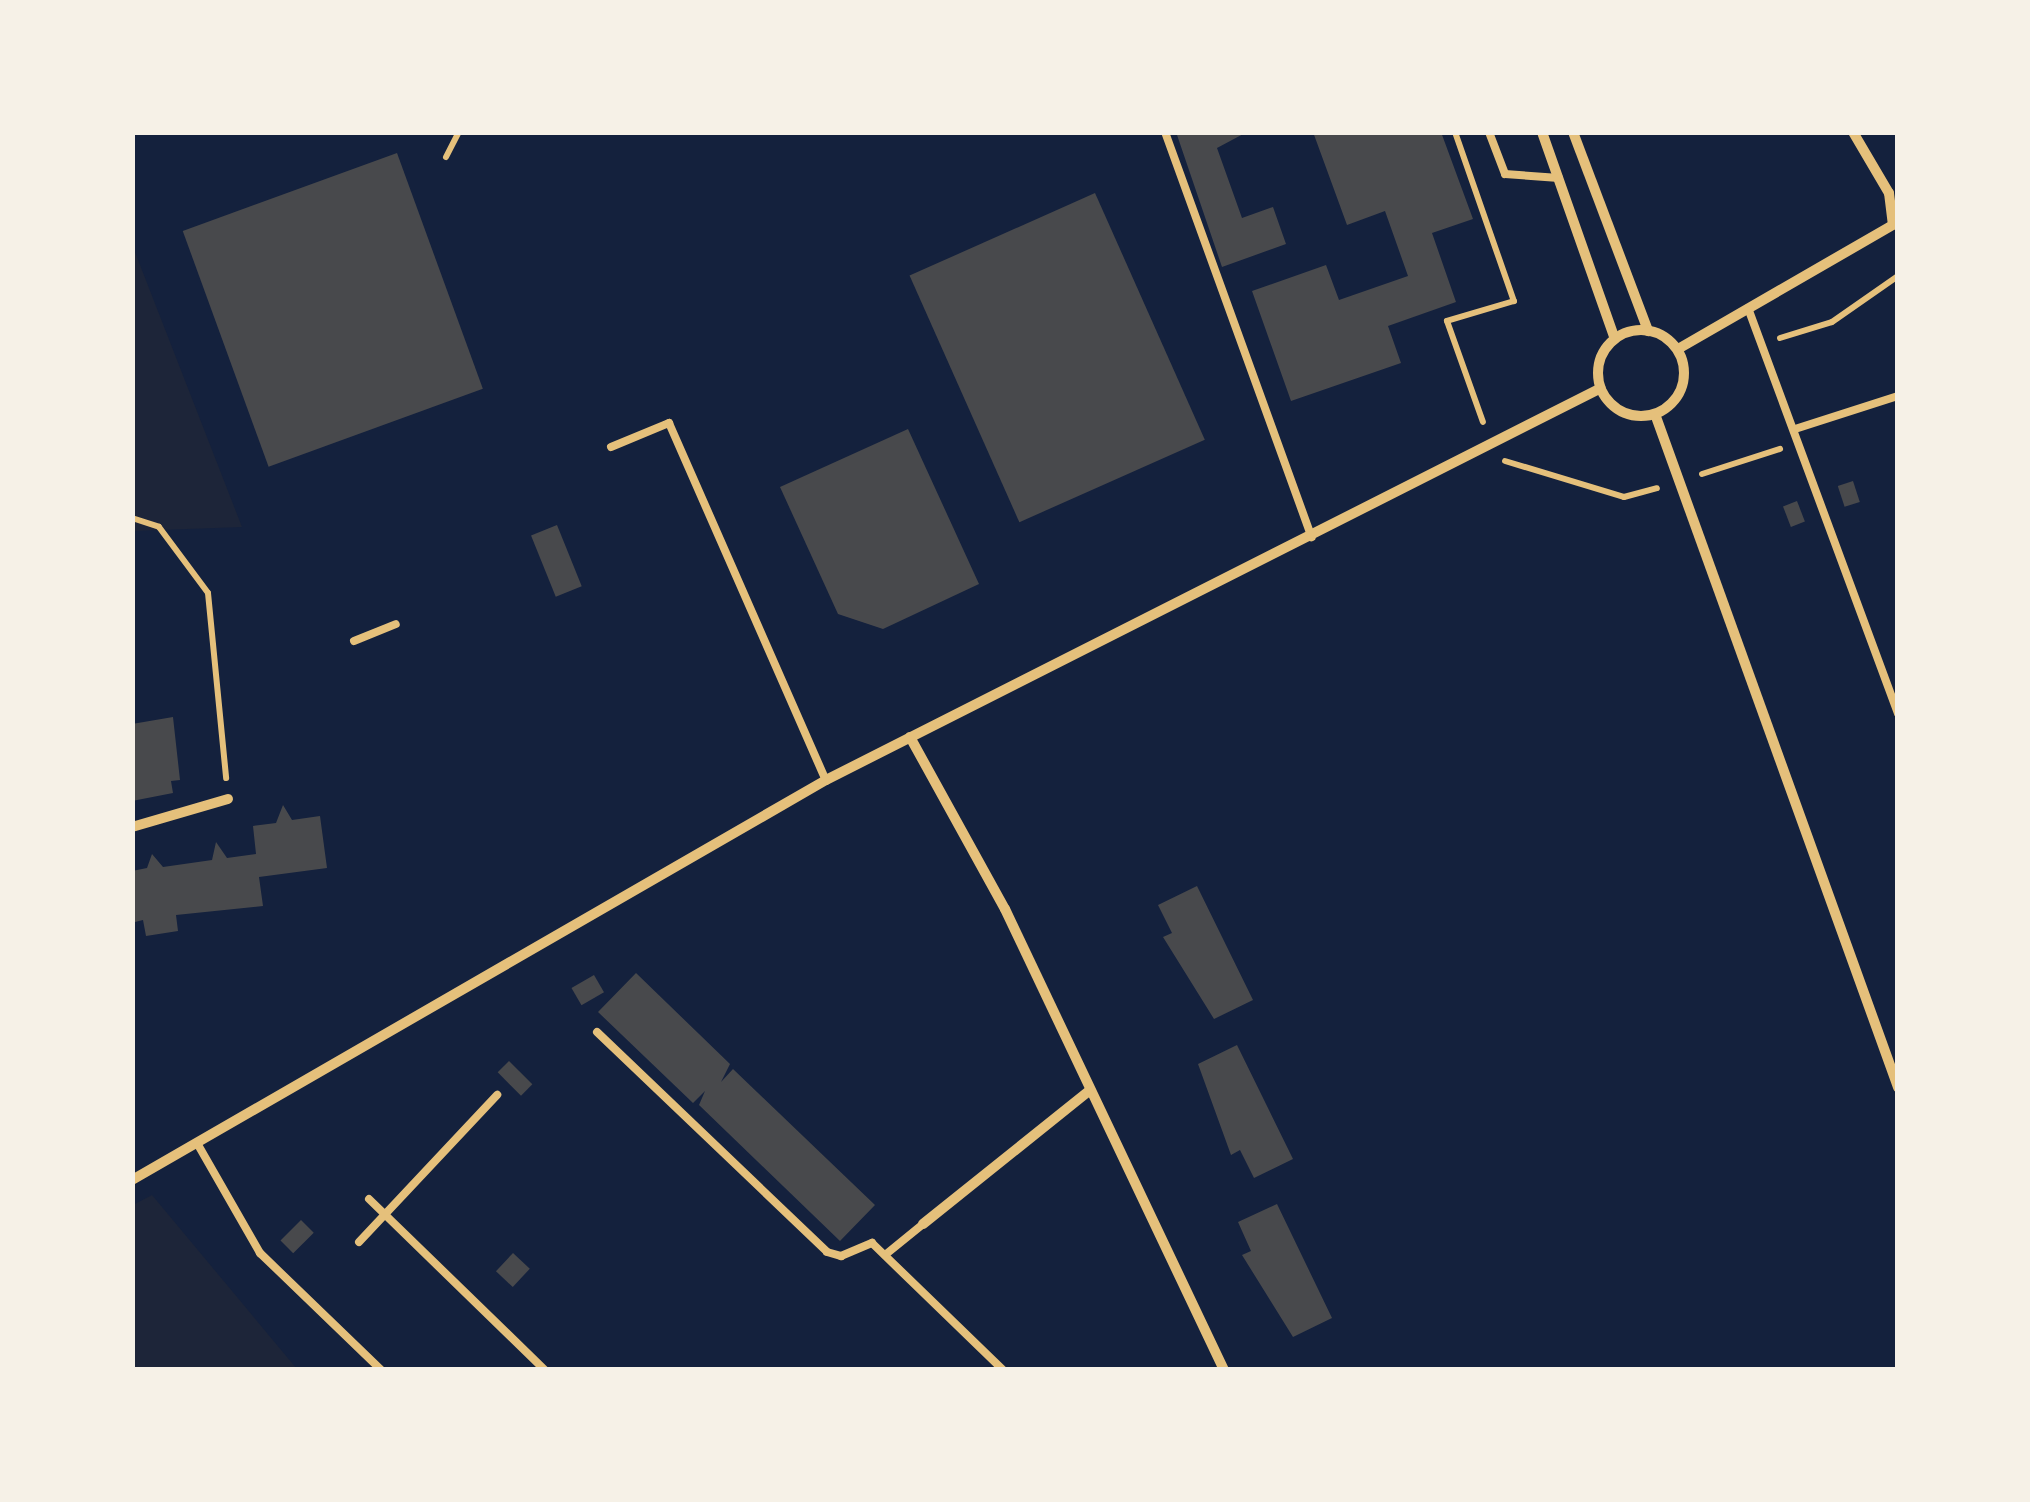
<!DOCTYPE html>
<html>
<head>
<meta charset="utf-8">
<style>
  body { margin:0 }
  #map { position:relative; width:2030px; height:1502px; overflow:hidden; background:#14213d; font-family:"Exo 2",sans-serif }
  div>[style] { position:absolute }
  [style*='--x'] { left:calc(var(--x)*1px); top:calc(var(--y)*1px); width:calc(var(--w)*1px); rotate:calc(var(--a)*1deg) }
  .green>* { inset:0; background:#1d2539 }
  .building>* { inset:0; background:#48494c; transform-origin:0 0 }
  .path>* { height:6px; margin:-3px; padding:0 3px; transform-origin:3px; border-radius:3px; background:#e5c07b }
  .service>* { height:8px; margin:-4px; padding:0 4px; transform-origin:4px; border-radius:4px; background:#e5c07b }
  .minor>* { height:10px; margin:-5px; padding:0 5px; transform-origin:5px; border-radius:5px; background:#e5c07b }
  .minor>.ring { margin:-5px; padding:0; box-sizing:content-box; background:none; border:10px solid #e5c07b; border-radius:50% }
  span { translate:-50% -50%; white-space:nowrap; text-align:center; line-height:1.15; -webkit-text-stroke:8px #f6f1e7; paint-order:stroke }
  .frame { position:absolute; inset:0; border:135px solid #f6f1e7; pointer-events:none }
</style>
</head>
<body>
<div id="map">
  <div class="green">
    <i style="clip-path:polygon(133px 247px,242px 527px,133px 531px)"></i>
    <i style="clip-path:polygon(152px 1195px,297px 1369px,133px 1369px,133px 1205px)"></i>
  </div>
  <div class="building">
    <i style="clip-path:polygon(1176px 132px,1247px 132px,1217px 148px,1242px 218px,1273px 207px,1286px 244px,1222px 267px)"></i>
    <i style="clip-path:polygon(1313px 132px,1441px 132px,1473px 219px,1432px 233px,1456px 302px,1388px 326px,1401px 363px,1291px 401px,1252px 291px,1326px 265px,1339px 300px,1408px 276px,1385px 211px,1347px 225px)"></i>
    <i style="left:397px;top:153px;width:251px;height:228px;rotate:70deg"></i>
    <i style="left:1095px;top:193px;width:270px;height:203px;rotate:66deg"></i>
    <i style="clip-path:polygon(908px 429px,979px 584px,883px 629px,838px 614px,780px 487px)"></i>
    <i style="left:1853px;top:481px;width:22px;height:16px;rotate:72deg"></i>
    <i style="left:1797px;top:501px;width:22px;height:15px;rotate:69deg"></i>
    <i style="left:557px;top:525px;width:66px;height:28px;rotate:68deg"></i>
    <i style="clip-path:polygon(173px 717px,180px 780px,171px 781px,173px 793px,132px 801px,132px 724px)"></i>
    <i style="clip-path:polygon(283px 805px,292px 820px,320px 816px,327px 868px,259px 877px,263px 906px,176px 915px,178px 931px,146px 936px,143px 920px,135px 922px,132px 871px,147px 868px,152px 854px,163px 867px,212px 860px,216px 842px,227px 858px,256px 854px,253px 826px,276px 823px)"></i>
    <i style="clip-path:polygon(1197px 886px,1253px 1000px,1214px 1019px,1163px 937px,1172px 933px,1158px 905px)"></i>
    <i style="clip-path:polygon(636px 973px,730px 1064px,721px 1082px,733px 1069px,875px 1205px,840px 1241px,699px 1105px,705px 1091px,693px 1103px,598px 1012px)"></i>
    <i style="left:594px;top:975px;width:20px;height:26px;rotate:60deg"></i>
    <i style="clip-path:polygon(1237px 1045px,1293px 1159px,1254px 1178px,1240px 1150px,1231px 1155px,1198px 1064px)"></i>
    <i style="left:509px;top:1061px;width:33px;height:16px;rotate:45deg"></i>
    <i style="clip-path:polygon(1277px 1204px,1332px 1318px,1293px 1337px,1242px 1255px,1251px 1251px,1238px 1222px)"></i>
    <i style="left:301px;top:1220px;width:18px;height:29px;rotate:45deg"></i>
    <i style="left:513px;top:1253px;width:23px;height:25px;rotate:43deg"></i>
  </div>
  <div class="path">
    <i style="--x:1455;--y:132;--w:179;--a:70.8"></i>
    <i style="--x:1514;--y:301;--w:70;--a:163.4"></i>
    <i style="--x:1447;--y:321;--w:107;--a:70.4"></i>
    <i style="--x:446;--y:157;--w:28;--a:-63"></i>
    <i style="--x:1780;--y:338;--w:54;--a:-17.1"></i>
    <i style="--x:1832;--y:322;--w:80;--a:-34.9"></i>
    <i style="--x:1505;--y:461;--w:124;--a:16.8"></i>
    <i style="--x:1624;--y:497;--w:34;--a:-15"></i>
    <i style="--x:1702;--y:474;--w:82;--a:-17.8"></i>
    <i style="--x:132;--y:518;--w:28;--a:18"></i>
    <i style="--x:159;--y:527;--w:82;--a:53.4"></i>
    <i style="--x:208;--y:593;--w:186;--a:84.4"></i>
  </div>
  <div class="service">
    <i style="--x:1165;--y:132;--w:431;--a:70.1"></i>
    <i style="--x:1489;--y:132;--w:45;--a:69.1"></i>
    <i style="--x:1505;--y:174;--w:54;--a:4.2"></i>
    <i style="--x:1748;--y:308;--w:433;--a:69.7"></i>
    <i style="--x:1795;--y:429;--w:108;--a:-17.8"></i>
    <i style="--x:611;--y:447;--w:63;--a:-22.5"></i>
    <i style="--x:669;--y:423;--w:390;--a:66.3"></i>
    <i style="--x:354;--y:641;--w:45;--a:-22"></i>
    <i style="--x:597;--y:1032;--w:318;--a:43.7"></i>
    <i style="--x:827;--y:1252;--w:15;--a:16"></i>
    <i style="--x:841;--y:1256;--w:34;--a:-23"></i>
    <i style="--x:872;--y:1243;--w:182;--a:44.1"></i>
    <i style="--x:197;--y:1143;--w:127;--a:60.2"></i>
    <i style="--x:260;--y:1253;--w:168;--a:44"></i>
    <i style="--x:369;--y:1199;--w:245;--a:44.2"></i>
    <i style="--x:359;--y:1242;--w:202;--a:-46.8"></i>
    <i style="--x:885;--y:1255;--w:49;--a:-39.2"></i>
  </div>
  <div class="minor">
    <i style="--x:1542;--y:132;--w:219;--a:70.6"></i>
    <i style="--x:1573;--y:132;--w:213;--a:69.3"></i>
    <i style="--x:1853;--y:132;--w:71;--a:59.5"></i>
    <i style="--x:1889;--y:193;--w:32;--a:83"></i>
    <i class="ring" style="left:1598px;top:330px;width:76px;height:76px"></i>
    <i style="--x:1678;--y:349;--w:254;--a:-30"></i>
    <i style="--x:1655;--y:414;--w:716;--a:70.15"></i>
    <i style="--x:910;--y:737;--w:196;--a:61.1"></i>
    <i style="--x:1005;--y:909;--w:510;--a:64.59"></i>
    <i style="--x:132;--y:827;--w:100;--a:-16.3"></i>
    <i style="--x:132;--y:1180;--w:801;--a:-29.96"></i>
    <i style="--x:826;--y:780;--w:868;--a:-26.83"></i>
    <i style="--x:923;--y:1224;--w:214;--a:-38.7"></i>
  </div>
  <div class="frame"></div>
</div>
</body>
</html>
